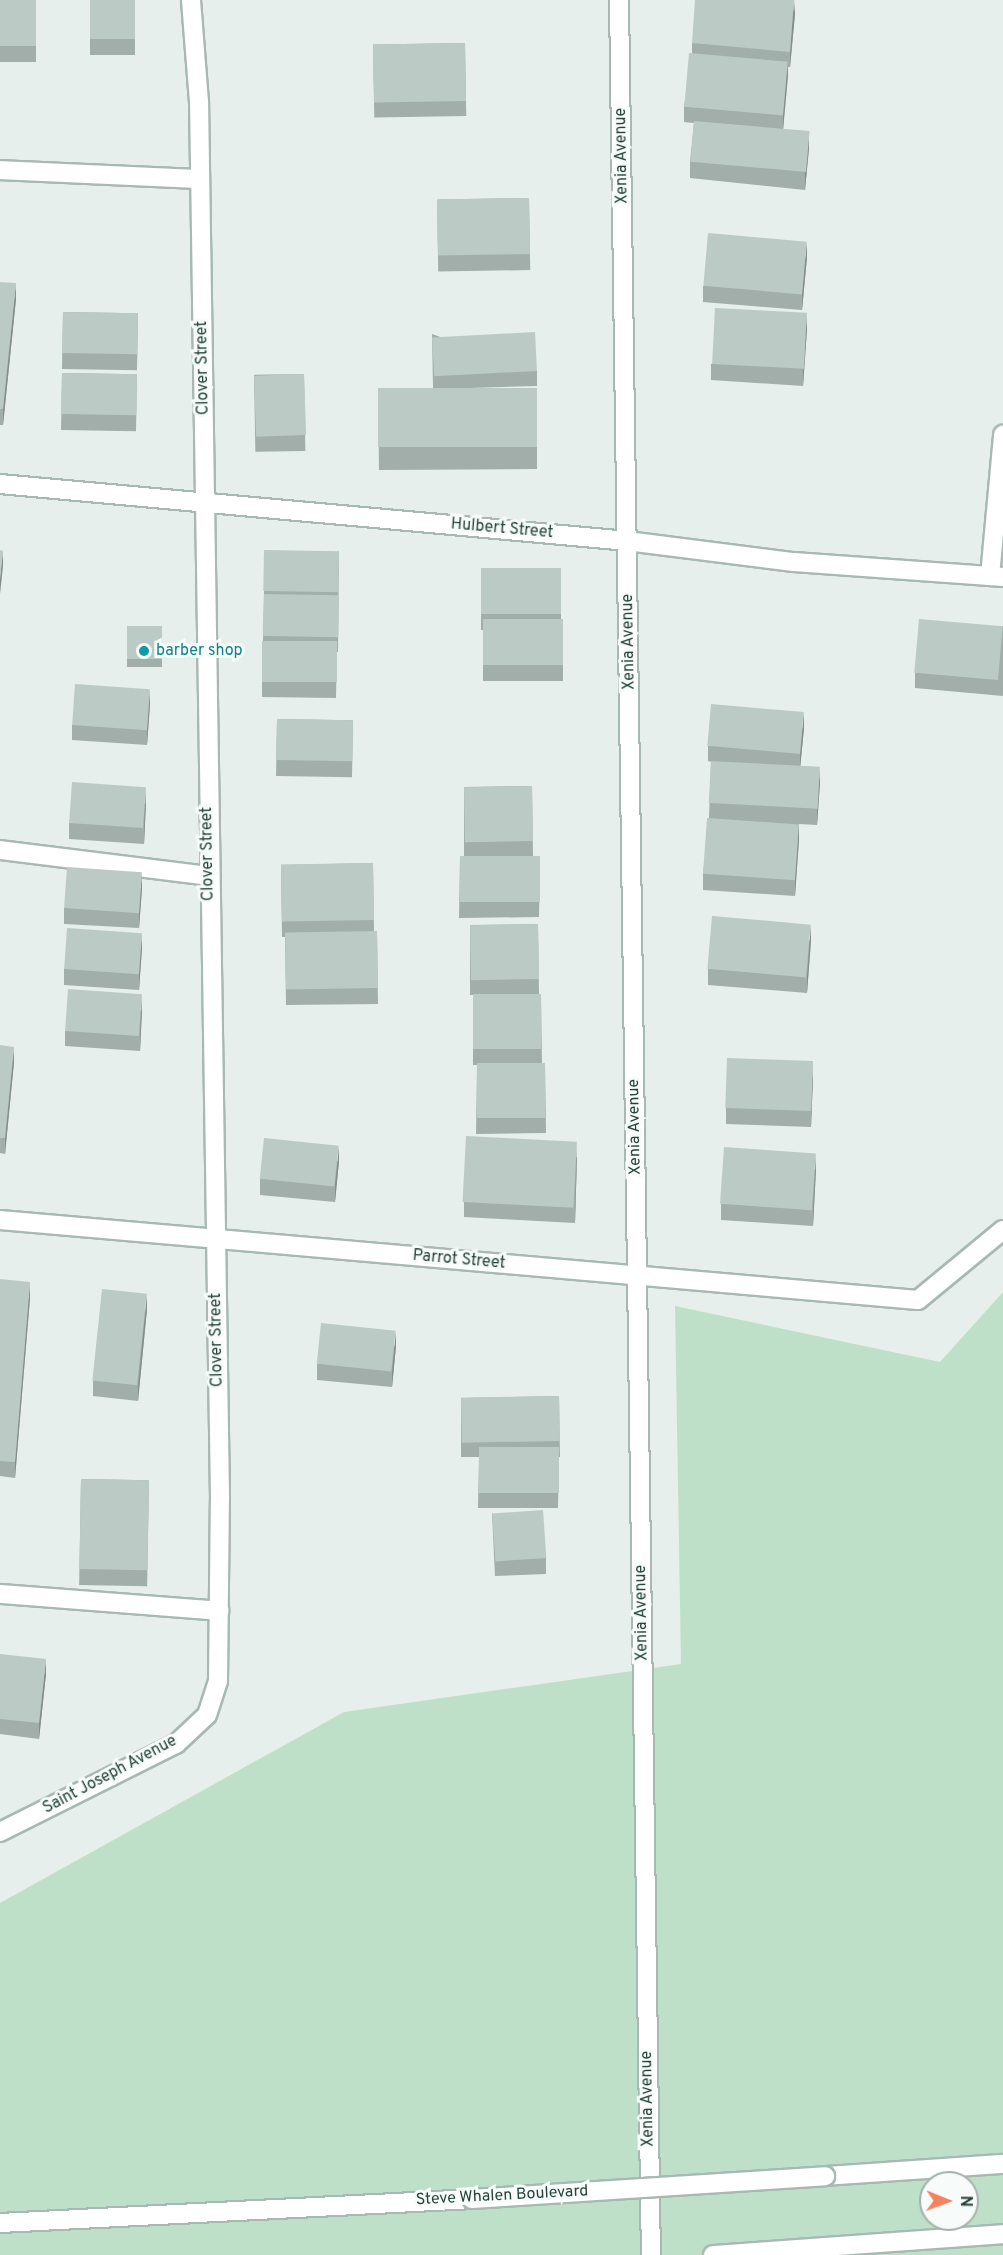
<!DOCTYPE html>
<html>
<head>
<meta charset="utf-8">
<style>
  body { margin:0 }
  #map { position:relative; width:1003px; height:2255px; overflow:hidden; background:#e6efeb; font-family:Overpass,sans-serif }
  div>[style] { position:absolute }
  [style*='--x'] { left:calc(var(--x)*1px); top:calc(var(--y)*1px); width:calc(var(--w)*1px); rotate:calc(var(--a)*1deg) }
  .green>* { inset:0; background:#bfe0c8 }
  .roads { filter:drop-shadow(2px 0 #a8b8b2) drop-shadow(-2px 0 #a8b8b2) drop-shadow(0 2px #a8b8b2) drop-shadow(0 -2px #a8b8b2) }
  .service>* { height:18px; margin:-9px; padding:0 9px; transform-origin:9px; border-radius:9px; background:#fff }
  .minor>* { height:18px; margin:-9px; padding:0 9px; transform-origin:9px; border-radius:9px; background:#fff }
  .tertiary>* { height:18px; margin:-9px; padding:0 9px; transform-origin:9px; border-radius:9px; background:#fff }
  .bridges { filter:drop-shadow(2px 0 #a8b8b2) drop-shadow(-2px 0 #a8b8b2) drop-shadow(0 2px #a8b8b2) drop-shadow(0 -2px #a8b8b2) }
  .tertiary-bridge>* { height:18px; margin:-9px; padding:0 9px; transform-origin:9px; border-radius:9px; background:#fff }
  .wall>* { inset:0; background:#a1aea9; transform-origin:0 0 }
  .shaded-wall>* { inset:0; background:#838d89 }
  .building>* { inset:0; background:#bbcac4; transform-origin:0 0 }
  .dots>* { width:16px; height:16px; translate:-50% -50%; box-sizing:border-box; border:3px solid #f7fbf9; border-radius:50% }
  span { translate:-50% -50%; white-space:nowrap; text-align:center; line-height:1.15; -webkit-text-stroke:6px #f7fbf9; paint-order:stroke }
  .street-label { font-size:16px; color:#24423a }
  .culture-label { font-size:16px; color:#0d838f }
  .left { translate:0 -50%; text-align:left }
  .north { position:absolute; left:919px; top:2171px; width:60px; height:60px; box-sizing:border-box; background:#f7fbf9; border:2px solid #a3b1ad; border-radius:50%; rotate:91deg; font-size:16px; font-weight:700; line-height:24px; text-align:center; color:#24423a }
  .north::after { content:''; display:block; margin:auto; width:21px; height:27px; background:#f4845f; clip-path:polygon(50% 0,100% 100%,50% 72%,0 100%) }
</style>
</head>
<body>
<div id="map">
  <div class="green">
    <i style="clip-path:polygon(evenodd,1003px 1292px,1003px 2255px,0 2255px,0 1903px,344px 1712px,681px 1664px,675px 1306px,940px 1362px,1003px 1292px,931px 2183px,967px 2183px,967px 2219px,931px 2219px,931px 2183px)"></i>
  </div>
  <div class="roads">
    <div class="service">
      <i style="--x:0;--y:170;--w:200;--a:2.6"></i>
      <i style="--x:990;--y:576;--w:142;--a:-84.7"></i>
      <i style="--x:0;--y:850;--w:211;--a:7.1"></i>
      <i style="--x:918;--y:1300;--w:110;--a:-39.5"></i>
      <i style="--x:0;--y:1594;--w:220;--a:4.4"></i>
    </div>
    <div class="minor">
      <i style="--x:0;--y:484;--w:630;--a:5.19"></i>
      <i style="--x:627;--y:541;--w:168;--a:7.2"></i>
      <i style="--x:794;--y:562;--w:210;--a:4.1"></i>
      <i style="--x:0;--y:1220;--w:921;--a:4.98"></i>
      <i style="--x:0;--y:1832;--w:197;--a:-26.6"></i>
      <i style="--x:176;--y:1744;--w:42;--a:-43.1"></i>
      <i style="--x:207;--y:1715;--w:36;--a:-72"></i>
      <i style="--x:218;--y:1681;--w:183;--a:-89.4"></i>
      <i style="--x:220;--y:1498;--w:1396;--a:-90.86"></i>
      <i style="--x:199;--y:102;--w:102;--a:-94.5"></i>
    </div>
    <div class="tertiary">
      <i style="--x:619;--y:0;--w:2255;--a:89.19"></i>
      <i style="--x:825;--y:2176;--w:178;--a:-3.9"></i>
      <i style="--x:0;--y:2223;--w:473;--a:-2.9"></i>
      <i style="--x:713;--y:2255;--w:291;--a:-4.1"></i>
    </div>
  </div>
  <div class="bridges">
    <div class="tertiary-bridge">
      <i style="--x:472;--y:2199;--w:354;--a:-3.7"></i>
    </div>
  </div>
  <div class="wall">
    <i style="left:0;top:0;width:36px;height:62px"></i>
    <i style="left:90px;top:0;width:45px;height:55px"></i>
    <i style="clip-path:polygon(795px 14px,790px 67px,788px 67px,783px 130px,809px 148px,805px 190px,690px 178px,690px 162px,694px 123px,684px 122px,684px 107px,692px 53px,692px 43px)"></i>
    <i style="left:465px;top:43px;width:73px;height:92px;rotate:89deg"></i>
    <i style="left:529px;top:198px;width:72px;height:92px;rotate:89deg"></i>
    <i style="clip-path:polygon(807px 257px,802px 310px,703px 302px,703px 286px)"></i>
    <i style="clip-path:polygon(0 282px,16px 299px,3px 425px,0 425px)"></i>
    <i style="left:63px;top:312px;width:75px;height:57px;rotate:1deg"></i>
    <i style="clip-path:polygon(807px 329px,803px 386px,711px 380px,711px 364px)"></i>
    <i style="clip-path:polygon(432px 334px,537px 371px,537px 386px,470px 388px,537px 388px,537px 469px,379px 470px,378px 389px,433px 388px)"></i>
    <i style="left:62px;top:373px;width:75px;height:57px;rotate:1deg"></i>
    <i style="left:304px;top:374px;width:77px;height:50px;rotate:89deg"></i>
    <i style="clip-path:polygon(339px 551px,338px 652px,337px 652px,336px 698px,262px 697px,262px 641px,263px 641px,264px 591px)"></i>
    <i style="clip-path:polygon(481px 568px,561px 568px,561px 619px,563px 619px,563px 681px,483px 681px,483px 630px,481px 630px)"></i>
    <i style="left:127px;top:626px;width:35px;height:41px"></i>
    <i style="clip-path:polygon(1003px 626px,1003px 696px,915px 688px,915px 673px)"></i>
    <i style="clip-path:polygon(150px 704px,147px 745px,72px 740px,72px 725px)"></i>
    <i style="left:277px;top:719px;width:76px;height:57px;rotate:1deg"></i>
    <i style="clip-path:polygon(804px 728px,800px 766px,820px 783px,817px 825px,799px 824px,799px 839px,795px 896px,703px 890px,703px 874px,709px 818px,711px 762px,708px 761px,708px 746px)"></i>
    <i style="clip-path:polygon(532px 786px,533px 856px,540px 856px,539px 917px,459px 918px,460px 856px,464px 856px,464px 787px)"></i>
    <i style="clip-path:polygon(146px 803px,144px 844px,69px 839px,69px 823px)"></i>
    <i style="clip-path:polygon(373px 863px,374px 931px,377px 931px,378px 1004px,286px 1005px,285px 937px,282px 937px,281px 865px)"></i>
    <i style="clip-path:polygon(142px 888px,139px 928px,64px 924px,64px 908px)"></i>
    <i style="clip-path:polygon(538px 924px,539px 994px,541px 994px,542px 1063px,545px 1063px,546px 1133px,476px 1134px,477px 1065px,473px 1065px,473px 995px,470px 995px,470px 925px)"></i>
    <i style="clip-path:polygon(811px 940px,807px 993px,708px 985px,708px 969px)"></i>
    <i style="clip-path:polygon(142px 948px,139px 990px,64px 985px,64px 969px)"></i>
    <i style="clip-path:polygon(142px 1010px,140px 1051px,65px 1046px,65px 1031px)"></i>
    <i style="clip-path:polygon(0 1045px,14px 1062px,5px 1154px,0 1153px)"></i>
    <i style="clip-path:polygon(813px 1077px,811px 1127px,726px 1124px,726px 1108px)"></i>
    <i style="clip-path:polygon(577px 1157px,575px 1223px,464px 1217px,464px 1202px)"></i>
    <i style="clip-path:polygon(339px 1161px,335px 1202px,260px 1195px,260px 1179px)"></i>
    <i style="clip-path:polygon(816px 1169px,813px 1226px,721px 1220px,721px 1204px)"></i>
    <i style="clip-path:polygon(0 1279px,30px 1298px,15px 1478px,0 1476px)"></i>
    <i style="clip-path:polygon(147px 1309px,138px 1401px,93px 1396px,93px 1381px)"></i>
    <i style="clip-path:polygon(396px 1346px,392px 1387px,317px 1380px,317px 1364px)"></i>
    <i style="clip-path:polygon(559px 1396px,560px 1457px,559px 1457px,558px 1508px,478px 1508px,479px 1457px,461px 1457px,461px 1398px)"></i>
    <i style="left:81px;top:1479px;width:68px;height:106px;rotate:1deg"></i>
    <i style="clip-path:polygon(492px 1513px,546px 1558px,546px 1574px,495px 1576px)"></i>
    <i style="clip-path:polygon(0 1654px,46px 1674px,39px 1739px,0 1734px)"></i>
  </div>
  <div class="shaded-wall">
    <i style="clip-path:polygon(794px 0,795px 14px,790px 67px,790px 52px)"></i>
    <i style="clip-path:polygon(788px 62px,788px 77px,783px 130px,783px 115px)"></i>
    <i style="clip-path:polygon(809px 132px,809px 148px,805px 190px,805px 174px)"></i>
    <i style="clip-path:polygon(807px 241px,807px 257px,802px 310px,802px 294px)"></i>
    <i style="clip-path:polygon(16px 283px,16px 299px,3px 425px,3px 409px)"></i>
    <i style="clip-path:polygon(807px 313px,807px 329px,803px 386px,803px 370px)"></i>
    <i style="clip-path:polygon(3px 551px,3px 566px,0 594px,0 578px)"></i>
    <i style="clip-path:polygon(150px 689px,150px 704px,147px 745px,147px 729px)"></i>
    <i style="clip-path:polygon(804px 712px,804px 728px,800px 770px,800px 754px)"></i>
    <i style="clip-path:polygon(820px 767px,820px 783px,817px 825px,817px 810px)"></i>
    <i style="clip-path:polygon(146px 787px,146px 803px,144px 844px,144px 828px)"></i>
    <i style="clip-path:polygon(799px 824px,799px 839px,795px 896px,795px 880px)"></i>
    <i style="clip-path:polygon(142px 872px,142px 888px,139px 928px,139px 913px)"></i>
    <i style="clip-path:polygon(811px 924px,811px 940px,807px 993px,807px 977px)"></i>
    <i style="clip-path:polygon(142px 933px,142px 948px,139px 990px,139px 974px)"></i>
    <i style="clip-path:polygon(142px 994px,142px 1010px,140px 1051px,140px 1035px)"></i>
    <i style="clip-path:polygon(14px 1047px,14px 1062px,5px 1154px,5px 1138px)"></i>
    <i style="clip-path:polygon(813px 1061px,813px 1077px,811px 1127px,811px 1111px)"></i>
    <i style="clip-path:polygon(577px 1142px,577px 1157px,575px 1223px,575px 1207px)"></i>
    <i style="clip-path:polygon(339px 1146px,339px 1161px,335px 1202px,335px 1186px)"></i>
    <i style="clip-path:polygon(816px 1153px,816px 1169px,813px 1226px,813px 1210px)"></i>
    <i style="clip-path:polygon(30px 1282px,30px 1298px,15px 1478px,15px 1462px)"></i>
    <i style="clip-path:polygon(147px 1294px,147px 1309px,138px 1401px,138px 1385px)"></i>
    <i style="clip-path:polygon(396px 1331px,396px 1346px,392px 1387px,392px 1372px)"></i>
    <i style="clip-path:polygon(46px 1659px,46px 1674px,39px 1739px,39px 1723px)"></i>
  </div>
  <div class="building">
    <i style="left:0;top:0;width:36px;height:46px"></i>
    <i style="left:90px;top:0;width:45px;height:39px"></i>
    <i style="clip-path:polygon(695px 0,794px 0,790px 52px,692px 43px)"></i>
    <i style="left:465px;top:43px;width:58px;height:92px;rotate:89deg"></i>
    <i style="left:689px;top:53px;width:99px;height:54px;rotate:5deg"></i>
    <i style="left:694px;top:121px;width:116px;height:41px;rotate:5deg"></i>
    <i style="left:529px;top:198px;width:56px;height:92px;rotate:89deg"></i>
    <i style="left:708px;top:233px;width:99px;height:53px;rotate:5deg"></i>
    <i style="clip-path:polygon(0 282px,16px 283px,3px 409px,0 409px)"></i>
    <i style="left:715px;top:308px;width:92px;height:56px;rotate:3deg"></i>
    <i style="left:63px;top:312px;width:75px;height:41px;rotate:1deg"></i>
    <i style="left:535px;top:332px;width:39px;height:103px;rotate:87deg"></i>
    <i style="left:62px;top:373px;width:75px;height:41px;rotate:1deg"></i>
    <i style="left:304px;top:374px;width:61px;height:50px;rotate:88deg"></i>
    <i style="left:537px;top:388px;width:59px;height:159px;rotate:90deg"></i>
    <i style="clip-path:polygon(0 550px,3px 551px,0 578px)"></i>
    <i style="left:264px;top:550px;width:75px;height:41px;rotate:1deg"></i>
    <i style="left:481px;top:568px;width:80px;height:46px"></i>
    <i style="left:264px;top:594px;width:75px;height:42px;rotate:1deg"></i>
    <i style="left:483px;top:619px;width:80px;height:46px"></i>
    <i style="left:919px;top:619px;width:84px;height:54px;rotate:5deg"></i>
    <i style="left:127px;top:626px;width:35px;height:33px"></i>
    <i style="left:262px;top:641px;width:75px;height:41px"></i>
    <i style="left:75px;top:684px;width:75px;height:41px;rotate:4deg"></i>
    <i style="left:711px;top:704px;width:93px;height:42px;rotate:5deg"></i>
    <i style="left:277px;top:719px;width:76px;height:41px;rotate:1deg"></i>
    <i style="left:711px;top:761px;width:109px;height:42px;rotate:3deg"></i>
    <i style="left:72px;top:782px;width:74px;height:41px;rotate:4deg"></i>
    <i style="left:532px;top:786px;width:55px;height:68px;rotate:89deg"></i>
    <i style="left:707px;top:818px;width:92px;height:56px;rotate:4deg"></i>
    <i style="left:460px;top:856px;width:80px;height:46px"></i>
    <i style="left:373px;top:863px;width:57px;height:92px;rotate:89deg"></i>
    <i style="left:67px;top:867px;width:75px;height:41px;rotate:4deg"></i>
    <i style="left:712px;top:916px;width:99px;height:53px;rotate:5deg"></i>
    <i style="left:538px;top:924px;width:55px;height:68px;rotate:89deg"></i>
    <i style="left:67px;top:928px;width:75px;height:41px;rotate:4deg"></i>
    <i style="left:377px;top:931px;width:57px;height:92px;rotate:89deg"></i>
    <i style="left:68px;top:989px;width:74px;height:42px;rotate:4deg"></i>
    <i style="left:473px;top:994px;width:68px;height:55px"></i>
    <i style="clip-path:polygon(0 1045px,14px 1047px,5px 1138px,0 1138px)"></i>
    <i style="left:727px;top:1058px;width:86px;height:50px;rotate:2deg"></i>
    <i style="left:477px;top:1063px;width:68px;height:55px"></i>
    <i style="left:466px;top:1136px;width:111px;height:66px;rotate:3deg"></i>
    <i style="left:264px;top:1138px;width:75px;height:41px;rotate:6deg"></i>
    <i style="left:724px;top:1147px;width:92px;height:57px;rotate:4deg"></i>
    <i style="clip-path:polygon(0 1279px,30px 1282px,15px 1462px,0 1461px)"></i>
    <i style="left:102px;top:1289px;width:45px;height:92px;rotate:6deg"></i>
    <i style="left:321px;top:1323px;width:75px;height:41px;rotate:6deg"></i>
    <i style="left:559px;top:1396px;width:45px;height:98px;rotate:89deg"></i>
    <i style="left:479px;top:1447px;width:80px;height:46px"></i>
    <i style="left:81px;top:1479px;width:68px;height:90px;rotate:1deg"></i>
    <i style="left:543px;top:1510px;width:48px;height:51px;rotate:86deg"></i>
    <i style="clip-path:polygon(0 1654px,46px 1659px,39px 1723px,0 1719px)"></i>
  </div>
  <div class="dots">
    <i style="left:144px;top:651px;background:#0f9aa8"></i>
  </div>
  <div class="street-label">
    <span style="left:622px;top:156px;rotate:-91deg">Xenia Avenue</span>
    <span style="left:203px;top:368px;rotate:-91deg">Clover Street</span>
    <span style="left:502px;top:529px;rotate:5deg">Hulbert Street</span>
    <span style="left:629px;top:642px;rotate:-91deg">Xenia Avenue</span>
    <span style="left:208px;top:854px;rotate:-91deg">Clover Street</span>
    <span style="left:635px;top:1127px;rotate:-91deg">Xenia Avenue</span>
    <span style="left:459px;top:1260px;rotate:5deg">Parrot Street</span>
    <span style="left:217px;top:1340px;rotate:-91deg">Clover Street</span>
    <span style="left:642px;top:1613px;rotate:-91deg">Xenia Avenue</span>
    <span style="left:110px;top:1775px;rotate:-28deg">Saint Joseph Avenue</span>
    <span style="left:648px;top:2099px;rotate:-91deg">Xenia Avenue</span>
    <span style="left:502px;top:2196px;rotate:-3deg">Steve Whalen Boulevard</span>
  </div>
  <div class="culture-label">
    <span class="left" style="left:156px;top:651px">barber shop</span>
  </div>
  <div class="north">N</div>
</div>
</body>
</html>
